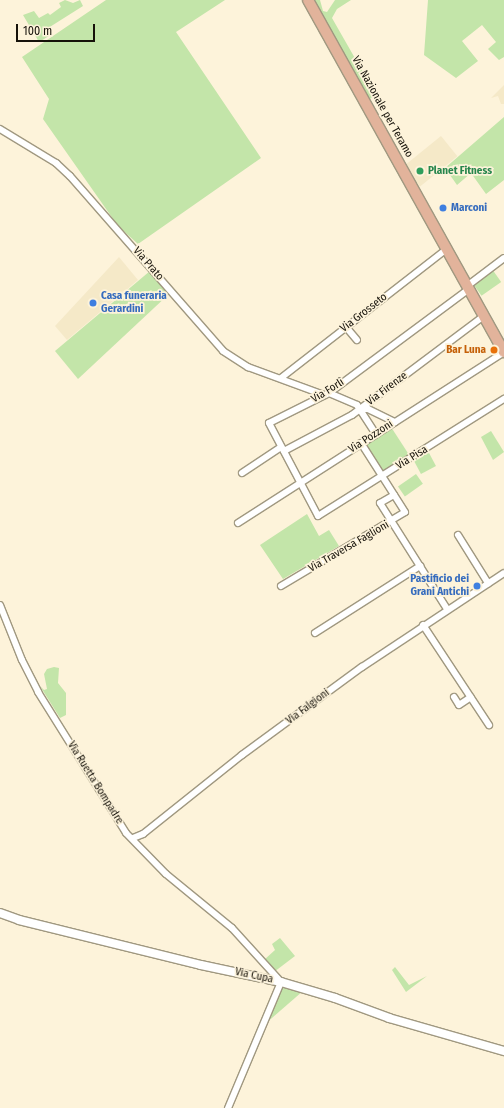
<!DOCTYPE html>
<html>
<head>
<meta charset="utf-8">
<style>
  body { margin:0 }
  #map { position:relative; width:504px; height:1108px; overflow:hidden; background:#fdf3da; font-family:"Fira Sans Condensed",sans-serif }
  div>[style] { position:absolute }
  [style*='--x'] { left:calc(var(--x)*1px); top:calc(var(--y)*1px); width:calc(var(--w)*1px); rotate:calc(var(--a)*1deg) }
  .built>* { inset:0; background:#f5e9c8; transform-origin:0 0 }
  .green>* { inset:0; background:#c3e5a9; transform-origin:0 0 }
  .roads { filter:drop-shadow(1px 0 #a09880) drop-shadow(-1px 0 #a09880) drop-shadow(0 1px #a09880) drop-shadow(0 -1px #a09880) }
  .minor>* { height:6px; margin:-3px; padding:0 3px; transform-origin:3px; border-radius:3px; background:#fff }
  .tertiary>* { height:8px; margin:-4px; padding:0 4px; transform-origin:4px; border-radius:4px; background:#fff }
  .primary>* { height:10px; margin:-5px; padding:0 5px; transform-origin:5px; border-radius:5px; background:#e2b39b }
  .dots>* { width:11px; height:11px; translate:-50% -50%; box-sizing:border-box; border:2px solid #fdf3da; border-radius:50% }
  span { translate:-50% -50%; white-space:nowrap; text-align:center; line-height:1.15; -webkit-text-stroke:3.5px #fdf3da; paint-order:stroke }
  .street-label { font-size:11px; color:#16120a }
  .leisure-label { font-size:11px; color:#27864d; font-weight:700 }
  .left { translate:0 -50%; text-align:left }
  .shop-label { font-size:11px; color:#366cbe; font-weight:700 }
  .right { translate:-100% -50%; text-align:right }
  .food-label { font-size:11px; color:#c56008; font-weight:700 }
  .scale { position:absolute; left:16px; top:24px; width:79px; height:18px; box-sizing:border-box; border:2px solid #16120a; border-top:0; padding-left:5px; font-size:12px; line-height:14px; white-space:nowrap; color:#16120a; -webkit-text-stroke:3px #fdf3da; paint-order:stroke }
</style>
</head>
<body>
<div id="map">
  <div class="built">
    <i style="clip-path:polygon(504px 85px,504px 104px,501px 104px,498px 96px,491px 98px)"></i>
    <i style="left:441px;top:136px;width:26px;height:48px;rotate:51deg"></i>
    <i style="clip-path:polygon(119px 257px,138px 280px,67px 340px,55px 326px)"></i>
  </div>
  <div class="green">
    <i style="clip-path:polygon(65px 0,73px 3px,80px 0,83px 6px,45px 30px,49px 36px,39px 42px,23px 15px,34px 11px,39px 18px,48px 13px,50px 15px,61px 7px,59px 3px)"></i>
    <i style="clip-path:polygon(106px 0,225px 0,176px 32px,261px 158px,138px 244px,118px 226px,43px 119px,49px 99px,22px 57px)"></i>
    <i style="clip-path:polygon(308px 0,320px 0,323px 11px,327px 12px,335px 0,351px 0,337px 9px,332px 18px,376px 95px,365px 102px)"></i>
    <i style="clip-path:polygon(428px 0,504px 0,504px 57px,499px 60px,488px 49px,496px 42px,482px 25px,462px 41px,478px 61px,456px 78px,424px 55px)"></i>
    <i style="clip-path:polygon(504px 117px,504px 180px,486px 194px,471px 173px,457px 185px,445px 168px)"></i>
    <i style="left:492px;top:269px;width:16px;height:24px;rotate:55deg"></i>
    <i style="clip-path:polygon(150px 271px,169px 294px,78px 379px,55px 351px)"></i>
    <i style="left:391px;top:427px;width:37px;height:32px;rotate:57deg"></i>
    <i style="clip-path:polygon(491px 431px,504px 452px,493px 460px,481px 437px)"></i>
    <i style="left:428px;top:451px;width:17px;height:17px;rotate:62deg"></i>
    <i style="left:416px;top:474px;width:12px;height:22px;rotate:55deg"></i>
    <i style="clip-path:polygon(307px 514px,319px 536px,329px 530px,339px 546px,283px 579px,260px 545px)"></i>
    <i style="clip-path:polygon(54px 667px,59px 668px,58px 683px,66px 693px,66px 715px,60px 718px,40px 686px,44px 690px,47px 689px,44px 674px,47px 669px)"></i>
    <i style="clip-path:polygon(280px 938px,295px 956px,274px 972px,264px 960px,275px 950px,272px 944px)"></i>
    <i style="clip-path:polygon(395px 967px,409px 985px,427px 976px,406px 992px,392px 970px)"></i>
    <i style="clip-path:polygon(281px 984px,303px 991px,265px 1024px)"></i>
  </div>
  <div class="roads">
    <div class="minor">
      <i style="--x:0;--y:129;--w:66;--a:31.3"></i>
      <i style="--x:56;--y:163;--w:19;--a:43"></i>
      <i style="--x:70;--y:176;--w:232;--a:48.8"></i>
      <i style="--x:223;--y:351;--w:30;--a:33"></i>
      <i style="--x:248;--y:367;--w:81;--a:20.2"></i>
      <i style="--x:467;--y:286;--w:46;--a:-37.1"></i>
      <i style="--x:469;--y:289;--w:174;--a:143.4"></i>
      <i style="--x:329;--y:393;--w:67;--a:153.4"></i>
      <i style="--x:269;--y:423;--w:105;--a:62.2"></i>
      <i style="--x:318;--y:516;--w:220;--a:-32.2"></i>
      <i style="--x:346;--y:327;--w:17;--a:50"></i>
      <i style="--x:281;--y:378;--w:210;--a:-37.9"></i>
      <i style="--x:329;--y:393;--w:30;--a:23"></i>
      <i style="--x:357;--y:405;--w:35;--a:57"></i>
      <i style="--x:360;--y:409;--w:8;--a:0"></i>
      <i style="--x:368;--y:409;--w:30;--a:26"></i>
      <i style="--x:284;--y:451;--w:77;--a:-27.9"></i>
      <i style="--x:352;--y:415;--w:165;--a:-36.9"></i>
      <i style="--x:242;--y:473;--w:47;--a:-33.7"></i>
      <i style="--x:394;--y:495;--w:16;--a:150"></i>
      <i style="--x:380;--y:503;--w:125;--a:57.7"></i>
      <i style="--x:238;--y:523;--w:316;--a:-32.7"></i>
      <i style="--x:458;--y:535;--w:57;--a:58"></i>
      <i style="--x:281;--y:586;--w:144;--a:-30.8"></i>
      <i style="--x:405;--y:512;--w:82;--a:-122.5"></i>
      <i style="--x:0;--y:605;--w:59;--a:68.2"></i>
      <i style="--x:22;--y:660;--w:36;--a:63"></i>
      <i style="--x:38;--y:692;--w:166;--a:58"></i>
      <i style="--x:126;--y:833;--w:57;--a:45.7"></i>
      <i style="--x:166;--y:874;--w:85;--a:39.3"></i>
      <i style="--x:232;--y:928;--w:73;--a:47.8"></i>
      <i style="--x:281;--y:982;--w:137;--a:112.8"></i>
      <i style="--x:423;--y:625;--w:120;--a:56.6"></i>
      <i style="--x:315;--y:633;--w:125;--a:-32.5"></i>
      <i style="--x:454;--y:697;--w:9;--a:58"></i>
      <i style="--x:459;--y:705;--w:14;--a:-34"></i>
      <i style="--x:133;--y:838;--w:11;--a:-22"></i>
      <i style="--x:143;--y:834;--w:127;--a:-38.6"></i>
      <i style="--x:242;--y:755;--w:149;--a:-36.3"></i>
      <i style="--x:362;--y:667;--w:170;--a:-33.5"></i>
    </div>
    <div class="tertiary">
      <i style="--x:0;--y:913;--w:20;--a:20"></i>
      <i style="--x:19;--y:920;--w:187;--a:13.9"></i>
      <i style="--x:201;--y:965;--w:82;--a:12"></i>
      <i style="--x:281;--y:982;--w:56;--a:16.5"></i>
      <i style="--x:335;--y:998;--w:58;--a:20.3"></i>
      <i style="--x:389;--y:1018;--w:120;--a:16"></i>
    </div>
    <div class="primary">
      <i style="--x:308;--y:0;--w:403;--a:60.9"></i>
    </div>
  </div>
  <div class="dots">
    <i style="left:420px;top:171px;background:#2e9e5b"></i>
    <i style="left:443px;top:208px;background:#3f7fe0"></i>
    <i style="left:93px;top:303px;background:#3f7fe0"></i>
    <i style="left:494px;top:350px;background:#e8710a"></i>
    <i style="left:477px;top:586px;background:#3f7fe0"></i>
  </div>
  <div class="street-label">
    <span style="left:382px;top:107px;rotate:61deg">Via Nazionale per Teramo</span>
    <span style="left:148px;top:264px;rotate:49deg">Via Prato</span>
    <span style="left:364px;top:313px;rotate:-38deg">Via Grosseto</span>
    <span style="left:387px;top:389px;rotate:-37deg">Via Firenze</span>
    <span style="left:328px;top:391px;rotate:-32deg">Via Forlì</span>
    <span style="left:371px;top:437px;rotate:-33deg">Via Pozzoni</span>
    <span style="left:412px;top:458px;rotate:-32deg">Via Pisa</span>
    <span style="left:349px;top:547px;rotate:-30deg">Via Traversa Faglioni</span>
    <span style="left:308px;top:707px;rotate:-37deg">Via Falgioni</span>
    <span style="left:95px;top:783px;rotate:58deg">Via Ruetta Bompadre</span>
    <span style="left:254px;top:976px;rotate:12deg">Via Cupa</span>
  </div>
  <div class="leisure-label">
    <span class="left" style="left:428px;top:171px">Planet Fitness</span>
  </div>
  <div class="shop-label">
    <span class="left" style="left:451px;top:208px">Marconi</span>
    <span class="left" style="left:101px;top:303px">Casa funeraria<br>Gerardini</span>
    <span class="right" style="left:469px;top:586px">Pastificio dei<br>Grani Antichi</span>
  </div>
  <div class="food-label">
    <span class="right" style="left:486px;top:350px">Bar Luna</span>
  </div>
  <div class="scale">100 m</div>
</div>
</body>
</html>
